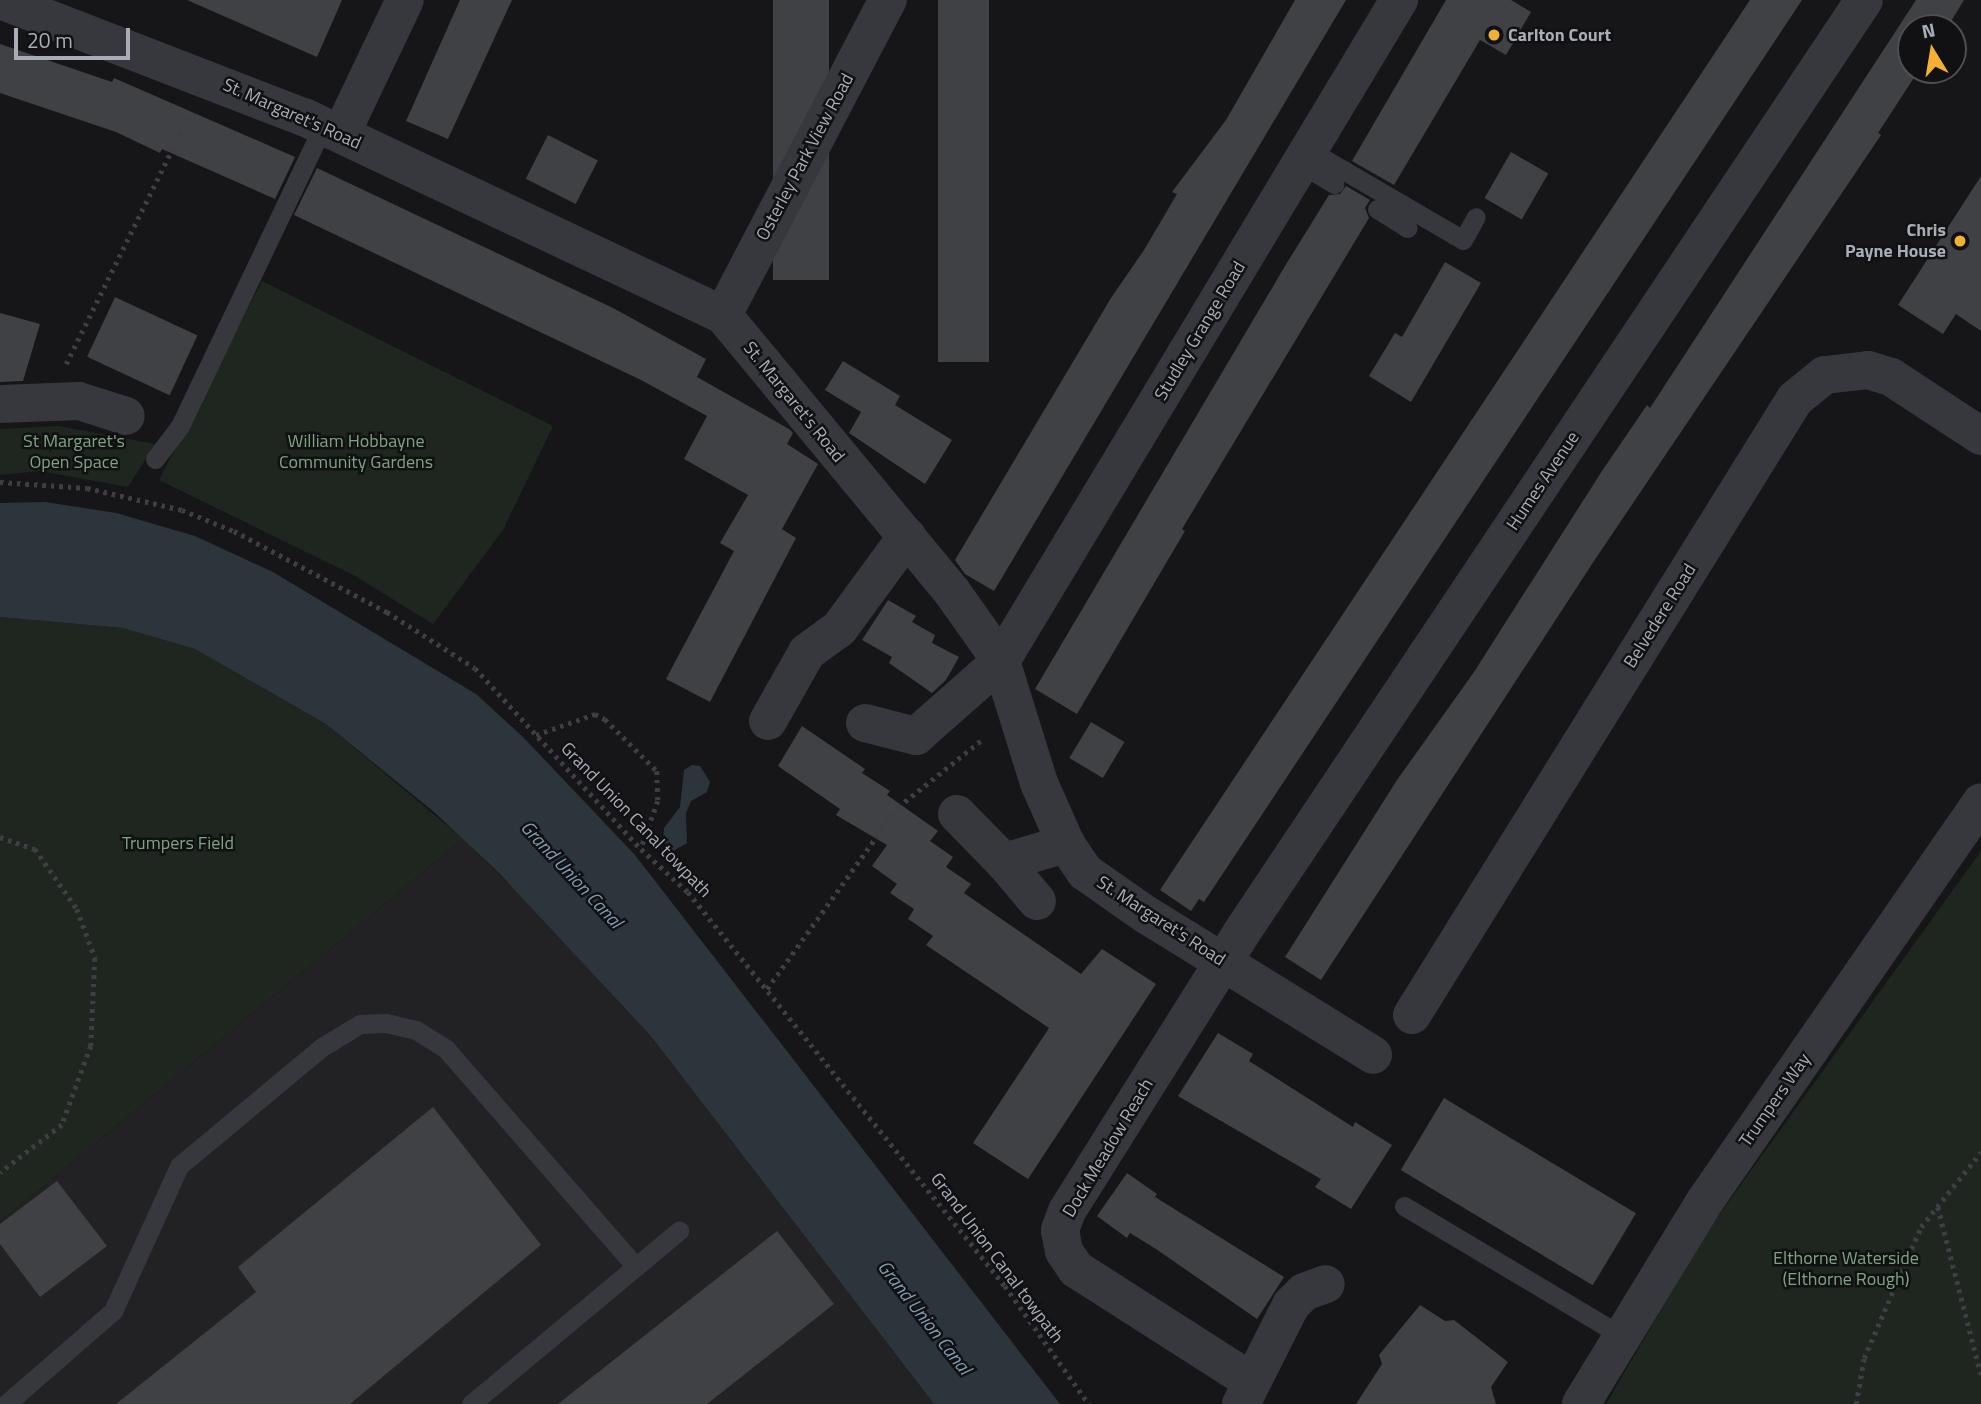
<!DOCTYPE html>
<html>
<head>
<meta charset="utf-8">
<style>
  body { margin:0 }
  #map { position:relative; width:1981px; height:1404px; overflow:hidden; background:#161618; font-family:"Titillium Web",sans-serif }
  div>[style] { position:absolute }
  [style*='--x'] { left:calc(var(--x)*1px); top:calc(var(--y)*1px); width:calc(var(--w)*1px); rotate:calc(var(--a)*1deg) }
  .built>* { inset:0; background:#222225 }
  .green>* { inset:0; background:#1e261f }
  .water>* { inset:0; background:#2c353c }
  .building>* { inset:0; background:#404145; transform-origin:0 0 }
  .path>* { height:4.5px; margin-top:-2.25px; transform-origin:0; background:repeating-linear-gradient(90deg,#3d3f44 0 3.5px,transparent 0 8.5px) }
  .service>* { height:19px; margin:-9.5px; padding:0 9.5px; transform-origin:9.5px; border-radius:9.5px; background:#37383d }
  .minor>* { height:38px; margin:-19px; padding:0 19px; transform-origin:19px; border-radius:19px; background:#37383d }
  .dots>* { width:19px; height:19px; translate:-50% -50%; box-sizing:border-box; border:4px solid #111113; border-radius:50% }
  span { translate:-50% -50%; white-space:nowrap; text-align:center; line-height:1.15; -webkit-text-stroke:5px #111113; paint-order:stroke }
  .poi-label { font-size:18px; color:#a8adb8; font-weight:700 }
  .left { translate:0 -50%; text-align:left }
  .right { translate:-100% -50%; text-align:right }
  .street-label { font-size:18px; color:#a8adb8 }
  .park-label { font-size:18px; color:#7fa381 }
  .water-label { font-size:19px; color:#7f9bb3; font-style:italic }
  .north { position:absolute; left:1897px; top:14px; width:70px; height:70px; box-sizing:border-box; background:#111113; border:2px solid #4d4f55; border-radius:50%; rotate:349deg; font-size:19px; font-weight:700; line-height:28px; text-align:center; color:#a8adb8 }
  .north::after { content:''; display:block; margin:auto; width:24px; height:32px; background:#f2b134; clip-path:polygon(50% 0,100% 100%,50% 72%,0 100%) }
  .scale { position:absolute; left:14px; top:28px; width:116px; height:32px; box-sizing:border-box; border:4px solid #a8adb8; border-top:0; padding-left:9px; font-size:21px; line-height:24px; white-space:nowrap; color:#a8adb8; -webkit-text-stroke:5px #111113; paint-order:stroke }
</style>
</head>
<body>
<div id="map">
  <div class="built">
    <i style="clip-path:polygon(463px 839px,551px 925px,650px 1035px,934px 1404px,0 1404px,0 1222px)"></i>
  </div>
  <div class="green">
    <i style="clip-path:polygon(262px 281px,553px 426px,503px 530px,433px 624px,355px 576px,159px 480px)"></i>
    <i style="clip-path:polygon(59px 426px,155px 444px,128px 487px,40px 471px,0 475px,0 429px)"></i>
    <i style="clip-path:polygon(0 617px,123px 628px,195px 649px,326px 724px,463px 839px,0 1222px)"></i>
    <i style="clip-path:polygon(1981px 851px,1981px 1404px,1606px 1404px,1704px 1236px)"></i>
  </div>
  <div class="water">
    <i style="clip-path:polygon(45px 502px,116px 513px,195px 536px,273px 572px,476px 694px,524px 738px,635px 855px,1060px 1404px,934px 1404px,650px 1035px,498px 872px,434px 812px,326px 724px,195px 649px,123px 628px,0 617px,0 503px)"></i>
    <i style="clip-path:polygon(692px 765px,700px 766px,710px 782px,707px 792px,691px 801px,686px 813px,687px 843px,673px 851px,663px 842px,664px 828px,680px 807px,684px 770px)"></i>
  </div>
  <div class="building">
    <i style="clip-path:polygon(187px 0,342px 0,317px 57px)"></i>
    <i style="clip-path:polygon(460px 0,512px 0,448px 139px,406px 121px)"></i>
    <i style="left:773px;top:0;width:56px;height:280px"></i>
    <i style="left:938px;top:0;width:51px;height:362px"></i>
    <i style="clip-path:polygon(1295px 0,1346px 0,994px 591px,965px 574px,955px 560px,1111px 298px,1144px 250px,1177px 194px,1172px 192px,1226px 120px)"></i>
    <i style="clip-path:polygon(1446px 0,1511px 0,1531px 12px,1506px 55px,1480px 40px,1394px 185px,1352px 161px)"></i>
    <i style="clip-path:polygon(1750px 0,1802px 0,1204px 902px,1199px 899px,1191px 911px,1160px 890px)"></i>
    <i style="clip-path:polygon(1916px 0,1964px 0,1947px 28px,1911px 28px,1911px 70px,1919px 70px,1878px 133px,1881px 135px,1592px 564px,1321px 980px,1285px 957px,1397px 780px,1474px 672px,1602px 471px,1647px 405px,1650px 408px)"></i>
    <i style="clip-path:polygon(0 44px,112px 82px,114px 78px,295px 157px,275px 199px,162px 149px,160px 153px,116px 132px,0 93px)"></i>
    <i style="left:548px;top:135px;width:56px;height:49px;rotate:27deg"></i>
    <i style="left:1511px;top:152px;width:43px;height:53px;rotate:30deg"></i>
    <i style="clip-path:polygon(317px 168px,613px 308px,706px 359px,697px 377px,789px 429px,793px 433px,787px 444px,818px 464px,782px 529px,796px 538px,710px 702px,666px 679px,734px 551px,720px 543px,748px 495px,684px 459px,707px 416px,639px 379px,294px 215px)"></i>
    <i style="clip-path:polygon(1981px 176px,1981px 331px,1956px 314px,1943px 334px,1898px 305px)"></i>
    <i style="clip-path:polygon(1346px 186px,1370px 200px,1365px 208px,1369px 218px,1182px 529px,1185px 531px,1077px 714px,1035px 689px,1285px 266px,1329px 195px,1340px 194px)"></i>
    <i style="clip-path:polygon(1445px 262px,1481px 283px,1411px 402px,1369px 376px,1395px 333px,1402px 337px)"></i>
    <i style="left:115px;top:297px;width:91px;height:66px;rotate:25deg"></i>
    <i style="clip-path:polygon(0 313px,40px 324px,23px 381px,0 382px)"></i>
    <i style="clip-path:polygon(843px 361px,900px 396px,895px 405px,952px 440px,925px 484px,849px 433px,861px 412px,825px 390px)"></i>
    <i style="clip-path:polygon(888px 600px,916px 616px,912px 622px,935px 635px,932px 643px,959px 657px,946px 680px,932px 693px,889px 663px,892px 657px,862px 640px)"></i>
    <i style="left:1091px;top:722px;width:39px;height:42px;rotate:31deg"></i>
    <i style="clip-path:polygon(802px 726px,865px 769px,862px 773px,890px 791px,887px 795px,938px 831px,930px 841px,953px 857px,946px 867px,971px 884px,964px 893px,1081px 974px,1102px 949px,1156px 984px,1028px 1179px,973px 1143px,1049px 1028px,926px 945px,933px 936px,908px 919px,914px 909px,890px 893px,897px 884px,872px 866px,887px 845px,836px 815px,840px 809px,778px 766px)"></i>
    <i style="clip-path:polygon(1218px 1033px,1253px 1054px,1249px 1061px,1353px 1127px,1355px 1122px,1392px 1145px,1351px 1209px,1315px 1187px,1321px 1179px,1178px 1096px)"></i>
    <i style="left:1444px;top:1098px;width:224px;height:84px;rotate:31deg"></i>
    <i style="clip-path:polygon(433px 1107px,541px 1245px,350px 1404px,116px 1404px,256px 1292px,238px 1267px)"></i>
    <i style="clip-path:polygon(1127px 1173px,1157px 1194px,1155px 1197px,1284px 1277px,1257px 1319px,1156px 1249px,1130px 1233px,1127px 1238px,1097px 1216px)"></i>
    <i style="clip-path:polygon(57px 1181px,107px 1246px,40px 1297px,0 1244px,0 1224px)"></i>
    <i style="clip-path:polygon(777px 1231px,834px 1304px,707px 1404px,558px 1404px)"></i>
    <i style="clip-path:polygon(1420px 1305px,1445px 1321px,1454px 1320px,1508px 1362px,1491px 1387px,1496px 1404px,1356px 1404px,1382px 1364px,1379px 1355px)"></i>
  </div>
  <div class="path">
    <i style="--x:66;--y:364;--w:278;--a:-63.7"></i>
    <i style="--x:0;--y:482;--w:87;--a:3.9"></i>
    <i style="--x:87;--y:488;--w:98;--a:13"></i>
    <i style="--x:182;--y:510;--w:56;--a:22"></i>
    <i style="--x:234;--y:531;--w:173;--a:27.9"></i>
    <i style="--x:387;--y:612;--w:104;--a:32.5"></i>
    <i style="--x:475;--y:668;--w:246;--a:47.5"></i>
    <i style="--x:641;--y:849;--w:64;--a:42.5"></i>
    <i style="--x:688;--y:892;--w:506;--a:51.18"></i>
    <i style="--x:1005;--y:1286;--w:145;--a:54.6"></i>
    <i style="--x:536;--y:735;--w:63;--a:-19.6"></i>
    <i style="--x:595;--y:714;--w:11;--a:27"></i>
    <i style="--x:605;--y:719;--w:74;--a:45"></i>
    <i style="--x:657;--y:771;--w:30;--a:88"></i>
    <i style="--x:658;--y:801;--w:51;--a:109.5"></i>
    <i style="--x:0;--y:837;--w:37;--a:19"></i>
    <i style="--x:35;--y:849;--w:73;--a:55"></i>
    <i style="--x:77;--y:909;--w:52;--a:69.8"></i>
    <i style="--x:95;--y:958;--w:88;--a:92.6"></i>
    <i style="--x:91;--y:1046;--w:84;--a:110.2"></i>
    <i style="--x:62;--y:1125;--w:78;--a:142.3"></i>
    <i style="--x:767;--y:989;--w:224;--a:-54.3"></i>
    <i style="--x:898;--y:807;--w:110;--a:-38.7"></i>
    <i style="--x:1938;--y:1207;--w:173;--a:75.6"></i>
    <i style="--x:1856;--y:1404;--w:47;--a:-80.1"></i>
    <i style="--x:1864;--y:1358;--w:143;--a:-66.5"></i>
    <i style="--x:1921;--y:1227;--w:96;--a:-51.3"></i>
  </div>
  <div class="service">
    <i style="--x:1309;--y:150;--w:178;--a:30.3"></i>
    <i style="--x:1463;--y:240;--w:26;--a:-61"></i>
    <i style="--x:1301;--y:164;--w:39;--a:31"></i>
    <i style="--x:1377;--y:209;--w:36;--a:32"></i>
    <i style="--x:155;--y:459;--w:41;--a:-52.9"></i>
    <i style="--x:180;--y:426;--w:332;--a:-64.5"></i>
    <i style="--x:1404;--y:1206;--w:254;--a:30.8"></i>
    <i style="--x:6;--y:1404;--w:142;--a:-41"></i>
    <i style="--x:113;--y:1311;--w:159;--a:-65.5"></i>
    <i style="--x:179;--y:1166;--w:186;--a:-39.8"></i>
    <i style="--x:322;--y:1047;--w:44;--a:-31.2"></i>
    <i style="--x:360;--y:1024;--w:26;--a:-2"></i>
    <i style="--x:386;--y:1023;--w:31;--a:13"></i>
    <i style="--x:416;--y:1030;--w:36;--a:32"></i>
    <i style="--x:446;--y:1049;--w:289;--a:48.9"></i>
    <i style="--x:471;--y:1404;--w:271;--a:-39.8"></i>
  </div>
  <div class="minor">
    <i style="--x:0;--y:0;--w:326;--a:21.1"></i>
    <i style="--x:304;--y:117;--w:463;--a:25.3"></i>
    <i style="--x:723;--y:315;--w:359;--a:50.4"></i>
    <i style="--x:952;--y:592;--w:85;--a:54.6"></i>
    <i style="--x:1001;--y:661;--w:128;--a:72.7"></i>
    <i style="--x:1039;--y:783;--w:67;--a:66.1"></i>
    <i style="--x:1066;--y:844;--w:34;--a:56"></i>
    <i style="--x:1085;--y:872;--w:73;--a:35"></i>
    <i style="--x:1145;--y:914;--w:268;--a:31.7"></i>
    <i style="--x:341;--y:134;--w:148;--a:-64.5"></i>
    <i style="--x:723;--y:315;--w:356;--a:-62.4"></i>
    <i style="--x:0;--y:404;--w:79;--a:-2.2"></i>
    <i style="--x:79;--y:401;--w:49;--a:17.7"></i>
    <i style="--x:768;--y:721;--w:79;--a:-60.5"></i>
    <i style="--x:807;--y:652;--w:39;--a:-36"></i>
    <i style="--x:839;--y:629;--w:115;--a:-53.8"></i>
    <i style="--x:865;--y:723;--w:53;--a:14.3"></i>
    <i style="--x:916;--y:736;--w:113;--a:-41.4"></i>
    <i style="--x:1001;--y:661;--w:772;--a:-58.95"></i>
    <i style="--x:957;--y:814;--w:67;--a:45.6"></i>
    <i style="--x:1004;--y:862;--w:65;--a:-16.2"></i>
    <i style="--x:1004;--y:862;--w:51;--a:49.8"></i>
    <i style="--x:1412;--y:1015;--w:725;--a:-58.13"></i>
    <i style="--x:1795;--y:399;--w:38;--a:-39"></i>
    <i style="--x:1825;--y:375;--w:43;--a:-6.6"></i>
    <i style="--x:1868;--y:370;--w:24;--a:17"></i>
    <i style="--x:1891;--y:377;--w:108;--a:33.2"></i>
    <i style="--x:1251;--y:1381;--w:208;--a:-147.4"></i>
    <i style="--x:1076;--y:1269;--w:22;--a:-124"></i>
    <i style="--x:1064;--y:1251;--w:21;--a:-101"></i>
    <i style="--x:1060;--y:1230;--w:20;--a:-70"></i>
    <i style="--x:1067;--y:1211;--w:329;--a:-57.9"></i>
    <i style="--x:1242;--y:932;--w:1120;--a:-56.28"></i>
    <i style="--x:1241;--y:1404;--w:111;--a:-63.2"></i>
    <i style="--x:1291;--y:1305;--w:18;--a:-45"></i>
    <i style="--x:1304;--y:1292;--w:23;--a:-20"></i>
    <i style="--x:1581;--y:1404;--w:238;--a:-58.6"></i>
    <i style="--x:1705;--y:1201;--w:485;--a:-55.3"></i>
  </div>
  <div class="dots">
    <i style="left:1494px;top:35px;background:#f2b134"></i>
    <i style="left:1960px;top:241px;background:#f2b134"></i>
  </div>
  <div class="poi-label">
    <span class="left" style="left:1508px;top:35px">Carlton Court</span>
    <span class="right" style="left:1946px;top:241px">Chris<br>Payne House</span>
  </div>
  <div class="street-label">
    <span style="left:292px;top:114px;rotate:24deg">St. Margaret's Road</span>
    <span style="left:805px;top:157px;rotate:-62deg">Osterley Park View Road</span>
    <span style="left:1200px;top:331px;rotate:-59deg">Studley Grange Road</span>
    <span style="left:794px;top:402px;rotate:51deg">St. Margaret's Road</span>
    <span style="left:1543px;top:481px;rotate:-56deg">Humes Avenue</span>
    <span style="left:1660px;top:616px;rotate:-58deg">Belvedere Road</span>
    <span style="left:636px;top:820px;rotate:46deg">Grand Union Canal towpath</span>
    <span style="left:1161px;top:921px;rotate:33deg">St. Margaret's Road</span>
    <span style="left:1775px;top:1100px;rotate:-55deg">Trumpers Way</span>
    <span style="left:1108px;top:1148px;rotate:-59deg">Dock Meadow Reach</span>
    <span style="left:997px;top:1258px;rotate:53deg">Grand Union Canal towpath</span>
  </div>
  <div class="park-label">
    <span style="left:74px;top:452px">St Margaret's<br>Open Space</span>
    <span style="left:356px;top:452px">William Hobbayne<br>Community Gardens</span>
    <span style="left:178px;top:843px">Trumpers Field</span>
    <span style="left:1846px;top:1269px">Elthorne Waterside<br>(Elthorne Rough)</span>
  </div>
  <div class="water-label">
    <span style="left:572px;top:874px;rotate:47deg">Grand Union Canal</span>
    <span style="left:925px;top:1317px;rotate:52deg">Grand Union Canal</span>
  </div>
  <div class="north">N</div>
  <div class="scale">20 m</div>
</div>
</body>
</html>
